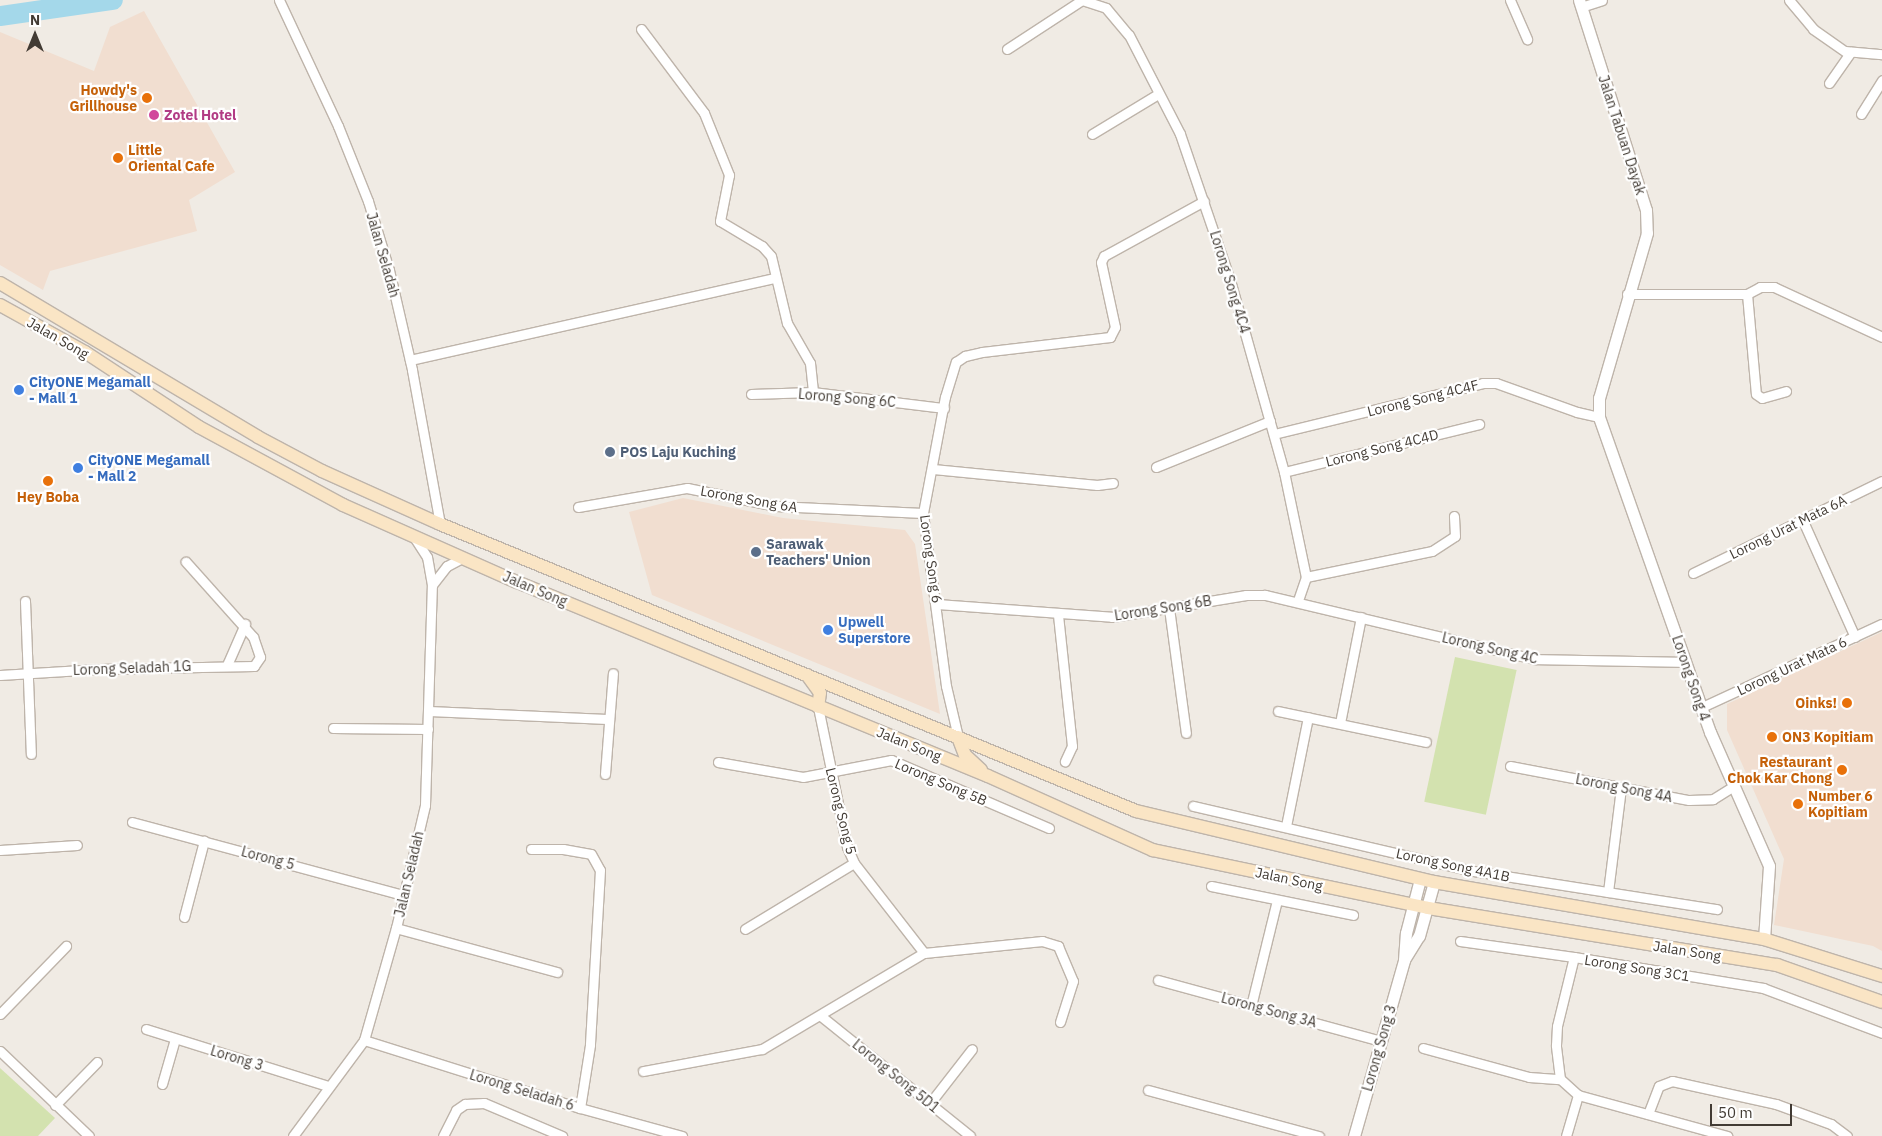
<!DOCTYPE html>
<html>
<head>
<meta charset="utf-8">
<style>
  body { margin:0 }
  #map { position:relative; width:1882px; height:1136px; overflow:hidden; background:#f0ebe4; font-family:"IBM Plex Sans",sans-serif }
  div>[style] { position:absolute }
  [style*='--x'] { left:calc(var(--x)*1px); top:calc(var(--y)*1px); width:calc(var(--w)*1px); rotate:calc(var(--a)*1deg) }
  .commercial>* { inset:0; background:#f1ded0 }
  .green>* { inset:0; background:#d3e2af; transform-origin:0 0 }
  .river>* { height:20px; margin:-10px; padding:0 10px; transform-origin:10px; border-radius:10px; background:#a4d8ea }
  .roads { filter:drop-shadow(1px 0 #beb4aa) drop-shadow(-1px 0 #beb4aa) drop-shadow(0 1px #beb4aa) drop-shadow(0 -1px #beb4aa) }
  .minor>* { height:9px; margin:-4.5px; padding:0 4.5px; transform-origin:4.5px; border-radius:4.5px; background:#fff }
  .tertiary>* { height:11px; margin:-5.5px; padding:0 5.5px; transform-origin:5.5px; border-radius:5.5px; background:#fff }
  .secondary>* { height:12px; margin:-6px; padding:0 6px; transform-origin:6px; border-radius:6px; background:#fae5c5 }
  .dots>* { width:14px; height:14px; translate:-50% -50%; box-sizing:border-box; border:2px solid #fff; border-radius:50% }
  span { translate:-50% -50%; white-space:nowrap; text-align:center; line-height:1.15; -webkit-text-stroke:4.5px #fff; paint-order:stroke }
  .food-label { font-size:14px; color:#c56008; font-weight:700 }
  .right { translate:-100% -50%; text-align:right }
  .left { translate:0 -50%; text-align:left }
  .hotel-label { font-size:14px; color:#b23c85; font-weight:700 }
  .street-label { font-size:14px; color:#423b34 }
  .shop-label { font-size:14px; color:#366cbe; font-weight:700 }
  .service-label { font-size:14px; color:#4e5e75; font-weight:700 }
  .north { position:absolute; left:10px; top:10px; width:50px; height:50px; -webkit-text-stroke:4px #fff; paint-order:stroke; rotate:0deg; font-size:14px; font-weight:700; line-height:20px; text-align:center; color:#423b34 }
  .north::after { content:''; display:block; margin:auto; width:18px; height:22px; background:#423b34; clip-path:polygon(50% 0,100% 100%,50% 72%,0 100%) }
  .scale { position:absolute; left:1710px; top:1104px; width:82px; height:22px; box-sizing:border-box; border:2px solid #423b34; border-top:0; padding-left:6px; font-size:15px; line-height:18px; white-space:nowrap; color:#423b34; -webkit-text-stroke:4px #fff; paint-order:stroke }
</style>
</head>
<body>
<div id="map">
  <div class="commercial">
    <i style="clip-path:polygon(144px 11px,235px 172px,189px 200px,197px 231px,50px 271px,43px 290px,0 265px,0 32px,94px 71px,110px 27px)"></i>
    <i style="clip-path:polygon(683px 498px,783px 518px,905px 530px,915px 544px,940px 714px,652px 595px,629px 512px)"></i>
    <i style="clip-path:polygon(1882px 632px,1882px 951px,1873px 946px,1774px 925px,1784px 859px,1727px 730px,1727px 704px)"></i>
  </div>
  <div class="green">
    <i style="left:1455px;top:657px;width:63px;height:148px;rotate:12deg"></i>
    <i style="clip-path:polygon(0 1068px,55px 1118px,38px 1136px,0 1136px)"></i>
  </div>
  <div class="river">
    <i style="--x:0;--y:16;--w:114;--a:-8.1"></i>
  </div>
  <div class="roads">
    <div class="minor">
      <i style="--x:279;--y:0;--w:139;--a:64.9"></i>
      <i style="--x:338;--y:126;--w:81;--a:68.2"></i>
      <i style="--x:368;--y:201;--w:72;--a:73.1"></i>
      <i style="--x:389;--y:270;--w:103;--a:77"></i>
      <i style="--x:412;--y:370;--w:157;--a:79.7"></i>
      <i style="--x:1510;--y:0;--w:43;--a:66.4"></i>
      <i style="--x:1789;--y:0;--w:38;--a:50"></i>
      <i style="--x:1813;--y:29;--w:39;--a:35"></i>
      <i style="--x:1845;--y:51;--w:37;--a:5"></i>
      <i style="--x:1581;--y:7;--w:22;--a:-18"></i>
      <i style="--x:641;--y:29;--w:105;--a:53.1"></i>
      <i style="--x:704;--y:113;--w:67;--a:68"></i>
      <i style="--x:729;--y:175;--w:47;--a:101.1"></i>
      <i style="--x:720;--y:221;--w:49;--a:30.8"></i>
      <i style="--x:762;--y:246;--w:13;--a:48"></i>
      <i style="--x:771;--y:256;--w:69;--a:76.6"></i>
      <i style="--x:787;--y:323;--w:46;--a:60.1"></i>
      <i style="--x:810;--y:363;--w:29;--a:84"></i>
      <i style="--x:1007;--y:49;--w:90;--a:-33.2"></i>
      <i style="--x:1082;--y:0;--w:25;--a:18"></i>
      <i style="--x:1106;--y:8;--w:35;--a:50"></i>
      <i style="--x:1129;--y:35;--w:111;--a:62.7"></i>
      <i style="--x:1180;--y:134;--w:154;--a:71.1"></i>
      <i style="--x:1230;--y:280;--w:199;--a:74.3"></i>
      <i style="--x:1284;--y:472;--w:107;--a:78.2"></i>
      <i style="--x:1306;--y:577;--w:24;--a:109"></i>
      <i style="--x:1829;--y:83;--w:38;--a:-55"></i>
      <i style="--x:1861;--y:114;--w:40;--a:-58"></i>
      <i style="--x:1092;--y:134;--w:77;--a:-31.2"></i>
      <i style="--x:1627;--y:294;--w:120;--a:0"></i>
      <i style="--x:1747;--y:294;--w:100;--a:84.9"></i>
      <i style="--x:1756;--y:394;--w:7;--a:34"></i>
      <i style="--x:1762;--y:398;--w:25;--a:-16"></i>
      <i style="--x:1747;--y:294;--w:15;--a:-28"></i>
      <i style="--x:1760;--y:287;--w:14;--a:0"></i>
      <i style="--x:1774;--y:287;--w:119;--a:24.8"></i>
      <i style="--x:410;--y:360;--w:374;--a:-12.7"></i>
      <i style="--x:751;--y:394;--w:62;--a:-1.8"></i>
      <i style="--x:813;--y:392;--w:132;--a:7"></i>
      <i style="--x:1274;--y:434;--w:215;--a:-13.7"></i>
      <i style="--x:1483;--y:383;--w:13;--a:0"></i>
      <i style="--x:1496;--y:383;--w:86;--a:19.7"></i>
      <i style="--x:1577;--y:412;--w:23;--a:13"></i>
      <i style="--x:1156;--y:467;--w:123;--a:-22"></i>
      <i style="--x:933;--y:469;--w:165;--a:5.6"></i>
      <i style="--x:1097;--y:485;--w:16;--a:-7"></i>
      <i style="--x:1284;--y:472;--w:201;--a:-13.8"></i>
      <i style="--x:578;--y:507;--w:111;--a:-9.9"></i>
      <i style="--x:687;--y:488;--w:91;--a:11.4"></i>
      <i style="--x:776;--y:506;--w:147;--a:2.7"></i>
      <i style="--x:1803;--y:521;--w:127;--a:65.9"></i>
      <i style="--x:1693;--y:573;--w:210;--a:-26"></i>
      <i style="--x:1306;--y:577;--w:129;--a:-11.7"></i>
      <i style="--x:1432;--y:551;--w:27;--a:-33"></i>
      <i style="--x:1455;--y:536;--w:20;--a:-93"></i>
      <i style="--x:432;--y:585;--w:24;--a:-52"></i>
      <i style="--x:447;--y:566;--w:17;--a:-28"></i>
      <i style="--x:25;--y:601;--w:153;--a:87.8"></i>
      <i style="--x:937;--y:604;--w:175;--a:4.2"></i>
      <i style="--x:1112;--y:617;--w:136;--a:-9.3"></i>
      <i style="--x:1246;--y:595;--w:19;--a:0"></i>
      <i style="--x:1265;--y:595;--w:277;--a:13.4"></i>
      <i style="--x:1534;--y:659;--w:152;--a:1.1"></i>
      <i style="--x:1169;--y:608;--w:126;--a:82.3"></i>
      <i style="--x:1058;--y:615;--w:132;--a:83.9"></i>
      <i style="--x:1072;--y:746;--w:17;--a:115"></i>
      <i style="--x:227;--y:665;--w:45;--a:-66.3"></i>
      <i style="--x:0;--y:675;--w:98;--a:-3.5"></i>
      <i style="--x:98;--y:669;--w:156;--a:-1.1"></i>
      <i style="--x:254;--y:666;--w:11;--a:-56"></i>
      <i style="--x:260;--y:657;--w:21;--a:-109"></i>
      <i style="--x:253;--y:637;--w:101;--a:-131.8"></i>
      <i style="--x:818;--y:707;--w:143;--a:78.3"></i>
      <i style="--x:847;--y:847;--w:17;--a:66"></i>
      <i style="--x:854;--y:863;--w:114;--a:52.1"></i>
      <i style="--x:1702;--y:707;--w:198;--a:-24.8"></i>
      <i style="--x:429;--y:711;--w:178;--a:2.6"></i>
      <i style="--x:1278;--y:711;--w:151;--a:11.8"></i>
      <i style="--x:1340;--y:723;--w:108;--a:-78.8"></i>
      <i style="--x:333;--y:728;--w:95;--a:0.6"></i>
      <i style="--x:958;--y:737;--w:52;--a:-103.2"></i>
      <i style="--x:946;--y:686;--w:175;--a:-97.6"></i>
      <i style="--x:923;--y:513;--w:118;--a:-79.3"></i>
      <i style="--x:945;--y:397;--w:37;--a:-73"></i>
      <i style="--x:956;--y:362;--w:11;--a:-34"></i>
      <i style="--x:965;--y:356;--w:17;--a:-13"></i>
      <i style="--x:982;--y:352;--w:129;--a:-6.7"></i>
      <i style="--x:1110;--y:337;--w:11;--a:-63"></i>
      <i style="--x:1115;--y:327;--w:66;--a:-102.2"></i>
      <i style="--x:1101;--y:262;--w:7;--a:-63"></i>
      <i style="--x:1104;--y:256;--w:114;--a:-28.8"></i>
      <i style="--x:718;--y:762;--w:86;--a:10"></i>
      <i style="--x:803;--y:777;--w:90;--a:-10.9"></i>
      <i style="--x:891;--y:760;--w:172;--a:23.3"></i>
      <i style="--x:1510;--y:766;--w:182;--a:10.8"></i>
      <i style="--x:1689;--y:800;--w:24;--a:-2"></i>
      <i style="--x:1713;--y:799;--w:25;--a:-32"></i>
      <i style="--x:605;--y:774;--w:101;--a:-85.5"></i>
      <i style="--x:1193;--y:806;--w:281;--a:13.1"></i>
      <i style="--x:1467;--y:870;--w:253;--a:8.9"></i>
      <i style="--x:132;--y:822;--w:281;--a:15.1"></i>
      <i style="--x:1286;--y:826;--w:111;--a:-78.6"></i>
      <i style="--x:531;--y:849;--w:32;--a:0"></i>
      <i style="--x:563;--y:849;--w:28;--a:10"></i>
      <i style="--x:591;--y:854;--w:18;--a:61"></i>
      <i style="--x:600;--y:870;--w:175;--a:93.3"></i>
      <i style="--x:590;--y:1045;--w:64;--a:99"></i>
      <i style="--x:0;--y:850;--w:77;--a:-3.7"></i>
      <i style="--x:1211;--y:886;--w:145;--a:11.5"></i>
      <i style="--x:1608;--y:892;--w:105;--a:-82.9"></i>
      <i style="--x:184;--y:917;--w:79;--a:-75.3"></i>
      <i style="--x:396;--y:928;--w:167;--a:15.3"></i>
      <i style="--x:745;--y:929;--w:127;--a:-31.2"></i>
      <i style="--x:1460;--y:941;--w:115;--a:8"></i>
      <i style="--x:1158;--y:980;--w:231;--a:15.3"></i>
      <i style="--x:1251;--y:1006;--w:109;--a:-76.2"></i>
      <i style="--x:0;--y:1014;--w:95;--a:-45.9"></i>
      <i style="--x:821;--y:1016;--w:191;--a:38.8"></i>
      <i style="--x:146;--y:1029;--w:191;--a:17.4"></i>
      <i style="--x:364;--y:1040;--w:226;--a:17.5"></i>
      <i style="--x:580;--y:1108;--w:106;--a:15.4"></i>
      <i style="--x:1423;--y:1048;--w:110;--a:15.3"></i>
      <i style="--x:1529;--y:1077;--w:31;--a:4"></i>
      <i style="--x:0;--y:1051;--w:123;--a:43.7"></i>
      <i style="--x:643;--y:1071;--w:121;--a:-10.5"></i>
      <i style="--x:762;--y:1049;--w:188;--a:-30.7"></i>
      <i style="--x:924;--y:953;--w:119;--a:-5.8"></i>
      <i style="--x:1042;--y:941;--w:17;--a:17"></i>
      <i style="--x:1058;--y:946;--w:38;--a:67"></i>
      <i style="--x:1073;--y:981;--w:43;--a:107.6"></i>
      <i style="--x:162;--y:1084;--w:47;--a:-73.9"></i>
      <i style="--x:1148;--y:1090;--w:177;--a:15.1"></i>
      <i style="--x:1578;--y:1095;--w:155;--a:15.4"></i>
      <i style="--x:930;--y:1103;--w:68;--a:-52.1"></i>
      <i style="--x:55;--y:1105;--w:60;--a:-45.7"></i>
      <i style="--x:1648;--y:1114;--w:30;--a:-69"></i>
      <i style="--x:1659;--y:1086;--w:14;--a:-21"></i>
      <i style="--x:1672;--y:1081;--w:107;--a:12.5"></i>
      <i style="--x:1776;--y:1104;--w:59;--a:20"></i>
      <i style="--x:1831;--y:1124;--w:20;--a:37"></i>
      <i style="--x:293;--y:1136;--w:119;--a:-53.5"></i>
      <i style="--x:364;--y:1040;--w:116;--a:-74.1"></i>
      <i style="--x:396;--y:928;--w:126;--a:-76.7"></i>
      <i style="--x:425;--y:805;--w:220;--a:-88.2"></i>
      <i style="--x:432;--y:585;--w:28;--a:-100"></i>
      <i style="--x:427;--y:557;--w:24;--a:-123"></i>
      <i style="--x:443;--y:1136;--w:29;--a:-63"></i>
      <i style="--x:456;--y:1110;--w:11;--a:-34"></i>
      <i style="--x:465;--y:1104;--w:19;--a:-3"></i>
      <i style="--x:484;--y:1103;--w:85;--a:22.9"></i>
      <i style="--x:1566;--y:1136;--w:43;--a:-73.7"></i>
      <i style="--x:1578;--y:1095;--w:24;--a:-138"></i>
      <i style="--x:1560;--y:1079;--w:34;--a:-97"></i>
      <i style="--x:1556;--y:1045;--w:19;--a:-87"></i>
      <i style="--x:1557;--y:1026;--w:71;--a:-76.2"></i>
      <i style="--x:1574;--y:957;--w:192;--a:9.3"></i>
      <i style="--x:1763;--y:988;--w:127;--a:20.7"></i>
    </div>
    <div class="tertiary">
      <i style="--x:1579;--y:0;--w:220;--a:72.3"></i>
      <i style="--x:1646;--y:210;--w:23;--a:88"></i>
      <i style="--x:1647;--y:233;--w:172;--a:106.2"></i>
      <i style="--x:1599;--y:398;--w:19;--a:90"></i>
      <i style="--x:1599;--y:417;--w:334;--a:70.6"></i>
      <i style="--x:1710;--y:732;--w:146;--a:66.2"></i>
      <i style="--x:1769;--y:866;--w:73;--a:93.9"></i>
      <i style="--x:1405;--y:958;--w:26;--a:-58"></i>
      <i style="--x:1419;--y:936;--w:56;--a:-74.5"></i>
      <i style="--x:1354;--y:1136;--w:183;--a:-74.1"></i>
      <i style="--x:1404;--y:960;--w:27;--a:-86"></i>
      <i style="--x:1406;--y:933;--w:56;--a:-75.5"></i>
    </div>
    <div class="secondary">
      <i style="--x:0;--y:283;--w:300;--a:30.8"></i>
      <i style="--x:258;--y:437;--w:72;--a:28"></i>
      <i style="--x:322;--y:471;--w:129;--a:24.2"></i>
      <i style="--x:440;--y:524;--w:753;--a:22.41"></i>
      <i style="--x:1136;--y:811;--w:306;--a:13.4"></i>
      <i style="--x:1434;--y:882;--w:335;--a:9.8"></i>
      <i style="--x:1764;--y:939;--w:124;--a:17.4"></i>
      <i style="--x:0;--y:305;--w:97;--a:28.9"></i>
      <i style="--x:85;--y:352;--w:136;--a:33.3"></i>
      <i style="--x:199;--y:427;--w:164;--a:28.4"></i>
      <i style="--x:343;--y:505;--w:190;--a:23.9"></i>
      <i style="--x:517;--y:582;--w:509;--a:22.39"></i>
      <i style="--x:988;--y:776;--w:181;--a:24.2"></i>
      <i style="--x:1153;--y:850;--w:281;--a:11.9"></i>
      <i style="--x:1428;--y:908;--w:354;--a:9.3"></i>
      <i style="--x:1777;--y:965;--w:111;--a:19.4"></i>
      <i style="--x:807;--y:675;--w:22;--a:54"></i>
      <i style="--x:820;--y:693;--w:14;--a:98"></i>
      <i style="--x:958;--y:737;--w:19;--a:69"></i>
      <i style="--x:965;--y:755;--w:22;--a:43"></i>
    </div>
  </div>
  <div class="dots">
    <i style="left:147px;top:98px;background:#e8710a"></i>
    <i style="left:154px;top:115px;background:#d1479c"></i>
    <i style="left:118px;top:158px;background:#e8710a"></i>
    <i style="left:19px;top:390px;background:#3f7fe0"></i>
    <i style="left:610px;top:452px;background:#5c6f8a"></i>
    <i style="left:78px;top:468px;background:#3f7fe0"></i>
    <i style="left:48px;top:481px;background:#e8710a"></i>
    <i style="left:756px;top:552px;background:#5c6f8a"></i>
    <i style="left:828px;top:630px;background:#3f7fe0"></i>
    <i style="left:1847px;top:703px;background:#e8710a"></i>
    <i style="left:1772px;top:737px;background:#e8710a"></i>
    <i style="left:1842px;top:770px;background:#e8710a"></i>
    <i style="left:1798px;top:804px;background:#e8710a"></i>
  </div>
  <div class="food-label">
    <span class="right" style="left:137px;top:98px">Howdy's<br>Grillhouse</span>
    <span class="left" style="left:128px;top:158px">Little<br>Oriental Cafe</span>
    <span style="left:48px;top:497px">Hey Boba</span>
    <span class="right" style="left:1837px;top:703px">Oinks!</span>
    <span class="left" style="left:1782px;top:737px">ON3 Kopitiam</span>
    <span class="right" style="left:1832px;top:770px">Restaurant<br>Chok Kar Chong</span>
    <span class="left" style="left:1808px;top:804px">Number 6<br>Kopitiam</span>
  </div>
  <div class="hotel-label">
    <span class="left" style="left:164px;top:115px">Zotel Hotel</span>
  </div>
  <div class="street-label">
    <span style="left:1622px;top:135px;rotate:72deg">Jalan Tabuan Dayak</span>
    <span style="left:383px;top:255px;rotate:74deg">Jalan Seladah</span>
    <span style="left:1230px;top:282px;rotate:73deg">Lorong Song 4C4</span>
    <span style="left:58px;top:338px;rotate:30deg">Jalan Song</span>
    <span style="left:847px;top:398px;rotate:5deg">Lorong Song 6C</span>
    <span style="left:1423px;top:398px;rotate:-14deg">Lorong Song 4C4F</span>
    <span style="left:1382px;top:448px;rotate:-14deg">Lorong Song 4C4D</span>
    <span style="left:749px;top:499px;rotate:10deg">Lorong Song 6A</span>
    <span style="left:1788px;top:527px;rotate:-26deg">Lorong Urat Mata 6A</span>
    <span style="left:931px;top:559px;rotate:82deg">Lorong Song 6</span>
    <span style="left:535px;top:589px;rotate:23deg">Jalan Song</span>
    <span style="left:1163px;top:608px;rotate:-9deg">Lorong Song 6B</span>
    <span style="left:1490px;top:648px;rotate:13deg">Lorong Song 4C</span>
    <span style="left:1792px;top:666px;rotate:-25deg">Lorong Urat Mata 6</span>
    <span style="left:132px;top:668px;rotate:-2deg">Lorong Seladah 1G</span>
    <span style="left:1691px;top:678px;rotate:71deg">Lorong Song 4</span>
    <span style="left:909px;top:744px;rotate:22deg">Jalan Song</span>
    <span style="left:941px;top:782px;rotate:23deg">Lorong Song 5B</span>
    <span style="left:1624px;top:788px;rotate:11deg">Lorong Song 4A</span>
    <span style="left:841px;top:811px;rotate:76deg">Lorong Song 5</span>
    <span style="left:268px;top:858px;rotate:15deg">Lorong 5</span>
    <span style="left:1453px;top:865px;rotate:12deg">Lorong Song 4A1B</span>
    <span style="left:409px;top:874px;rotate:-77deg">Jalan Seladah</span>
    <span style="left:1289px;top:879px;rotate:12deg">Jalan Song</span>
    <span style="left:1687px;top:951px;rotate:9deg">Jalan Song</span>
    <span style="left:1637px;top:968px;rotate:9deg">Lorong Song 3C1</span>
    <span style="left:1269px;top:1010px;rotate:15deg">Lorong Song 3A</span>
    <span style="left:1379px;top:1048px;rotate:-74deg">Lorong Song 3</span>
    <span style="left:237px;top:1058px;rotate:17deg">Lorong 3</span>
    <span style="left:896px;top:1076px;rotate:39deg">Lorong Song 5D1</span>
    <span style="left:522px;top:1090px;rotate:17deg">Lorong Seladah 6</span>
  </div>
  <div class="shop-label">
    <span class="left" style="left:29px;top:390px">CityONE Megamall<br>- Mall 1</span>
    <span class="left" style="left:88px;top:468px">CityONE Megamall<br>- Mall 2</span>
    <span class="left" style="left:838px;top:630px">Upwell<br>Superstore</span>
  </div>
  <div class="service-label">
    <span class="left" style="left:620px;top:452px">POS Laju Kuching</span>
    <span class="left" style="left:766px;top:552px">Sarawak<br>Teachers' Union</span>
  </div>
  <div class="north">N</div>
  <div class="scale">50 m</div>
</div>
</body>
</html>
